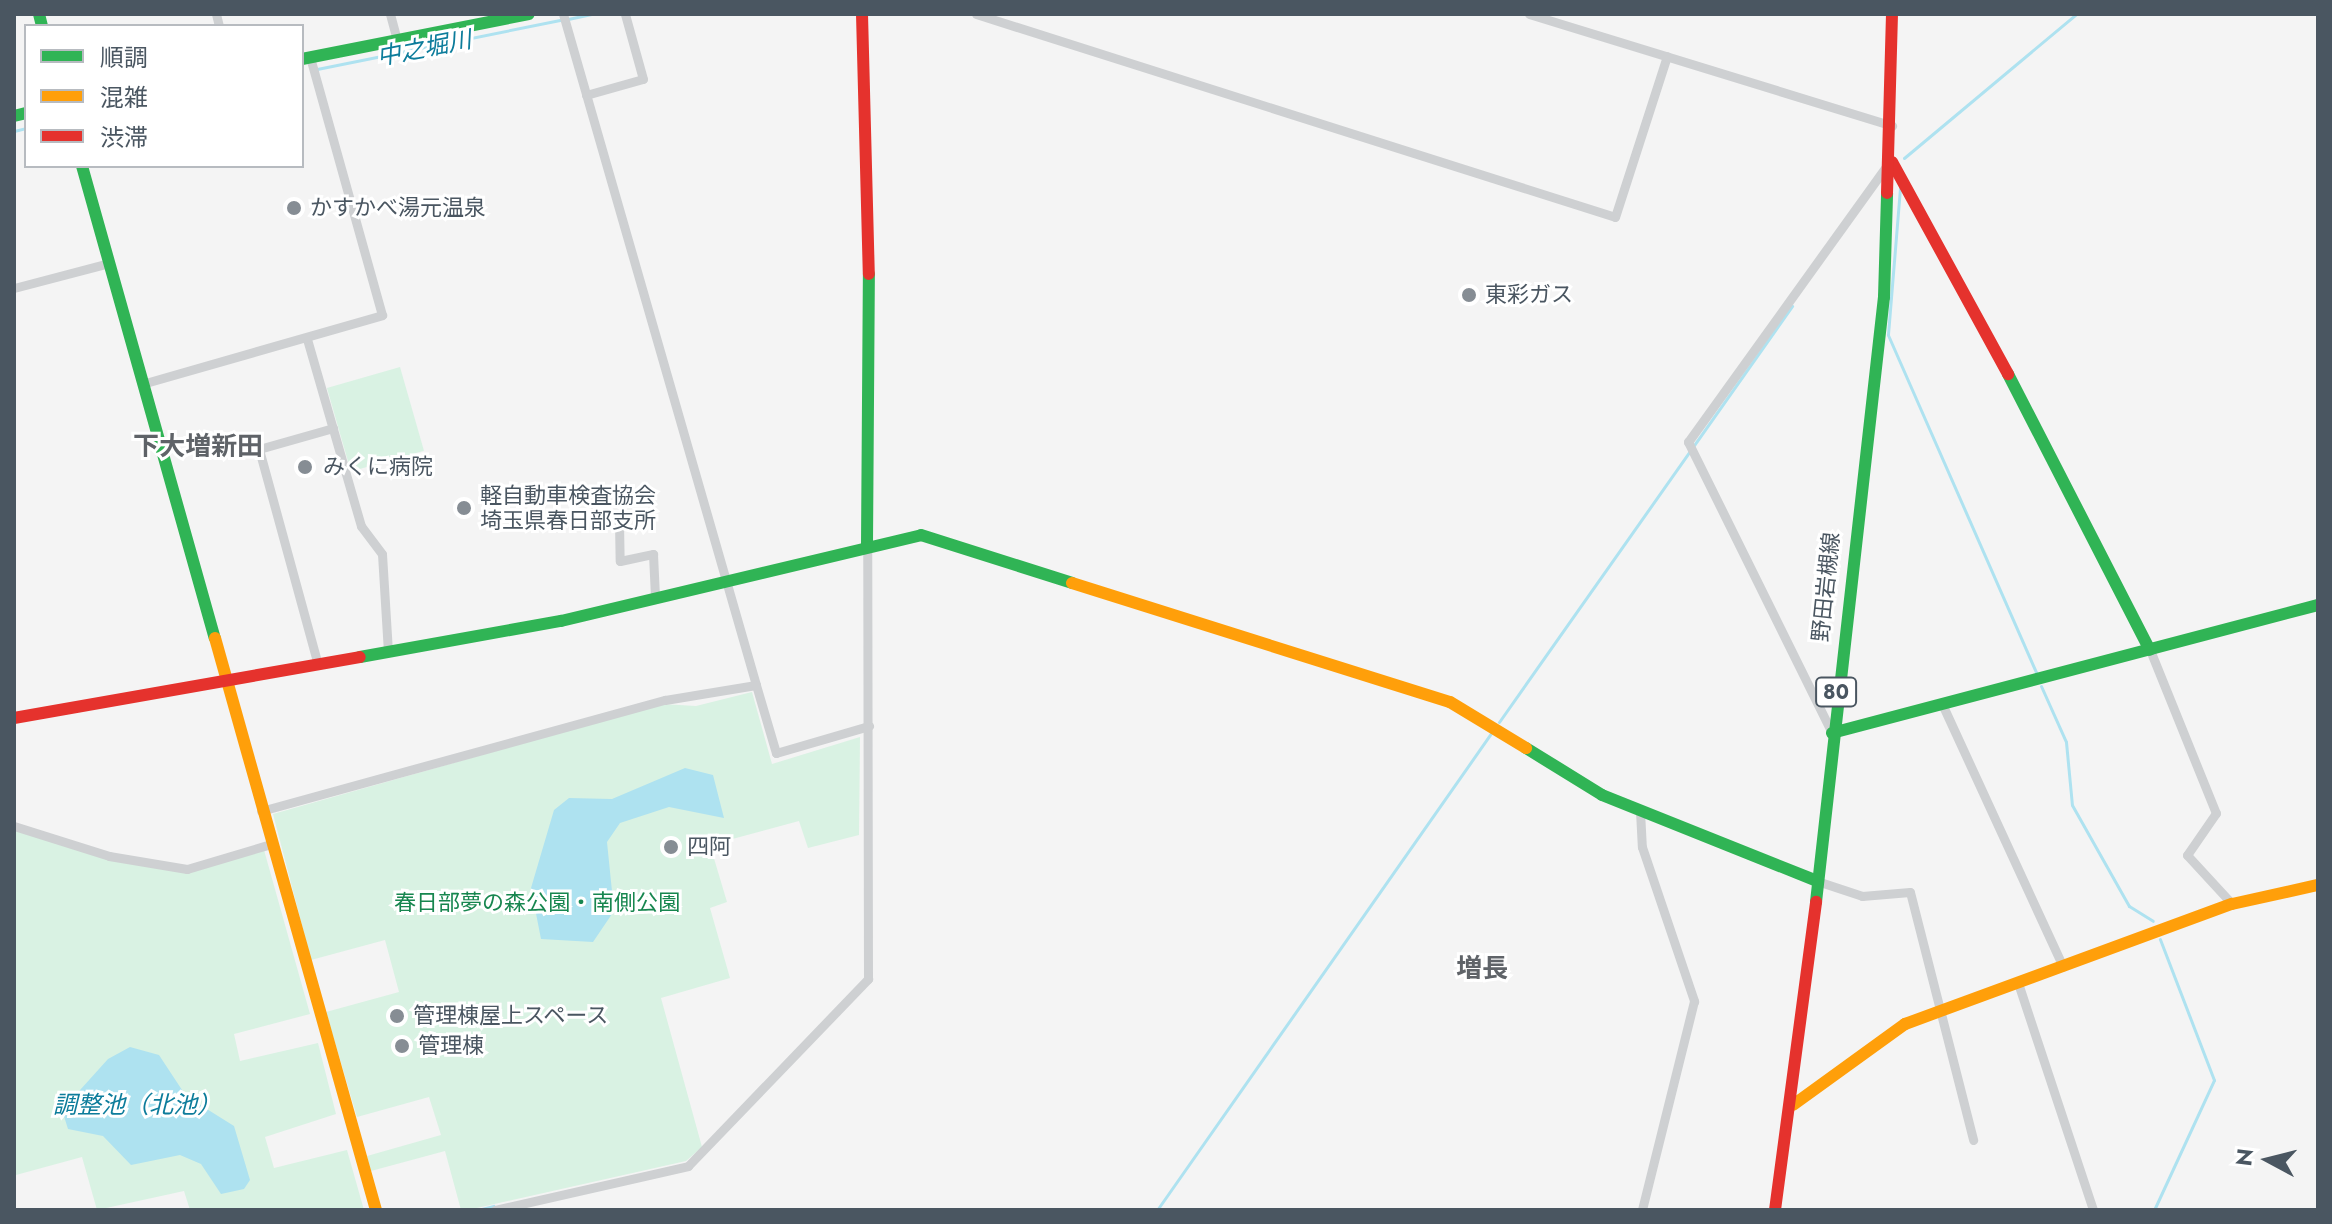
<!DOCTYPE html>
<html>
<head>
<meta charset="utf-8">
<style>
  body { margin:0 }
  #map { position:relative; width:2332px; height:1224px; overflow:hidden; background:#f4f4f4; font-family:Jost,"Noto Sans JP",sans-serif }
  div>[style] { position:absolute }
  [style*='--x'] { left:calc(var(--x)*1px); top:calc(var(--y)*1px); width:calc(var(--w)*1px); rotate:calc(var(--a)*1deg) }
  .green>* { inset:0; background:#d9f2e3; transform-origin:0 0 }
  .water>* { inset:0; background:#aee2f0 }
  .stream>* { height:3px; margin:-1.5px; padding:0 1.5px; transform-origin:1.5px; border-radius:1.5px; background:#aee2f0 }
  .street>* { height:9px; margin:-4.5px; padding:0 4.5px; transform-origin:4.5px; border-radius:4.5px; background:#ced0d2 }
  .fast>* { height:12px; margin:-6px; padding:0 6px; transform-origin:6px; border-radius:6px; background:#30b455 }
  .slow>* { height:12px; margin:-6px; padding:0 6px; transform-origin:6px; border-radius:6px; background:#ff9f0a }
  .jam>* { height:12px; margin:-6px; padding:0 6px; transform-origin:6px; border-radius:6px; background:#e5322d }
  .dots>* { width:22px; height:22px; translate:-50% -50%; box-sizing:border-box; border:4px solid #fff; border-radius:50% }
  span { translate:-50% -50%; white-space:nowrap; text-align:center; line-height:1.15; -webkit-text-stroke:6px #fff; paint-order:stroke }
  .shield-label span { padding:2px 6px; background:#fff; border:2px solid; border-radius:6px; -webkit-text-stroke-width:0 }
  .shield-label { font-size:20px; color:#4a5661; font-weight:700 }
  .poi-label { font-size:22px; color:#4a5661 }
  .left { translate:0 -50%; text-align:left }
  .street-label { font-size:22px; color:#4a5661 }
  .park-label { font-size:22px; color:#17864f }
  .water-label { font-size:24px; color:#0c7c9b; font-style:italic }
  .quarter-label { font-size:26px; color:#5f6368; font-weight:700 }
  .frame { position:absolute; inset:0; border:16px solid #4a5661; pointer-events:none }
  .legend { position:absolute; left:24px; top:24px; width:280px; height:144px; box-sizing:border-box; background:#fff; border:2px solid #b7bbc0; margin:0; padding:10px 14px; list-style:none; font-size:24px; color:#4a5661 }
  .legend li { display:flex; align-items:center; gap:16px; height:40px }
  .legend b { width:40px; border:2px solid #b7bbc0 }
  .north { position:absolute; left:2228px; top:1120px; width:80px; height:80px; -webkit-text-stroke:6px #fff; paint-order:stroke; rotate:277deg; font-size:22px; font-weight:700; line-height:32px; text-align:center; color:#4a5661 }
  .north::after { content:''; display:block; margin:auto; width:28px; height:36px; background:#4a5661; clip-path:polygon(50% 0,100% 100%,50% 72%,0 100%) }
</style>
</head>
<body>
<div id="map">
  <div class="green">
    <i style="left:400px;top:367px;width:87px;height:76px;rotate:74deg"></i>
    <i style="clip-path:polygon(752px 692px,772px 764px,860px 737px,859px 835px,808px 848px,799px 821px,710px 845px,727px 902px,710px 908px,730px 978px,661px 998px,702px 1147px,686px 1161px,468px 1210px,461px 1210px,445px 1151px,371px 1171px,367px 1156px,441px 1135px,429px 1097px,357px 1117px,326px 1012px,399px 992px,385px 940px,311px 960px,273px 814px,662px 704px,696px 706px)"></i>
    <i style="clip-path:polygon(14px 828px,109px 858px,187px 871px,264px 850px,310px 1014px,234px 1034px,240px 1061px,318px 1043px,336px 1114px,265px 1137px,274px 1168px,347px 1150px,364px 1210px,190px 1210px,184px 1191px,97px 1210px,82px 1157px,16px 1175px)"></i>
  </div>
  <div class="water">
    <i style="clip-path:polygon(685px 768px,713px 775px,724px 818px,669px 807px,620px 823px,607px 842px,614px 911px,593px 942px,541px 939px,531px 888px,554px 810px,569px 798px,612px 799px)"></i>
    <i style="clip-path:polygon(130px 1047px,159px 1055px,186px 1096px,234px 1126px,250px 1180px,244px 1189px,221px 1194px,201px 1164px,180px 1155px,131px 1165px,103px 1136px,68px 1129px,62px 1110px,108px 1059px)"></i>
  </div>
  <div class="stream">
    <i style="--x:568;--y:19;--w:25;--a:-12"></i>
    <i style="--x:317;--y:69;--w:249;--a:-11.4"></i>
    <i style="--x:14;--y:131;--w:12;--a:-14"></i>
    <i style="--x:1904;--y:158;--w:224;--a:-39.9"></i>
    <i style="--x:1900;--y:188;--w:147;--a:94.7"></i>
    <i style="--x:1888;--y:335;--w:371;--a:66.3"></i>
    <i style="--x:2041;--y:686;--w:61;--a:65.9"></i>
    <i style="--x:2066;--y:742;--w:63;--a:84.6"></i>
    <i style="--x:2072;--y:805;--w:116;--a:60.6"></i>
    <i style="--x:2129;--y:906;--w:28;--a:32"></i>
    <i style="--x:1499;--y:722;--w:509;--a:-54.84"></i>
    <i style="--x:478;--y:1210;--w:16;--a:-15"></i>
    <i style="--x:1157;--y:1210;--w:584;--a:-54.98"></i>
    <i style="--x:2154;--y:1210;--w:143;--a:-65.2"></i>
    <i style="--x:2214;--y:1080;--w:151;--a:-111"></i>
  </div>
  <div class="street">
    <i style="--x:216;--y:14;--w:12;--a:76"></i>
    <i style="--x:390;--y:14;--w:27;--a:75"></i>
    <i style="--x:563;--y:14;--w:698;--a:73.95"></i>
    <i style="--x:976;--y:14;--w:670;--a:17.62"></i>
    <i style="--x:1615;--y:217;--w:169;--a:-72.1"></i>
    <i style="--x:1529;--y:14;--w:380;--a:17.1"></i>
    <i style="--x:586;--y:95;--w:59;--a:-15.7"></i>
    <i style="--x:643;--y:79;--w:67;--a:-105.5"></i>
    <i style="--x:14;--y:288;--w:98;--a:-14.7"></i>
    <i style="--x:307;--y:339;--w:195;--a:73.9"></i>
    <i style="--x:361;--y:526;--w:35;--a:53"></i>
    <i style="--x:382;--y:554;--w:98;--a:86.5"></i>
    <i style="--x:142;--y:384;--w:250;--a:-16"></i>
    <i style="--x:382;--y:315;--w:268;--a:-105.6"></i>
    <i style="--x:619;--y:522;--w:39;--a:89"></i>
    <i style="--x:620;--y:561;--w:34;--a:-12"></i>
    <i style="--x:653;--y:554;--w:42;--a:87.3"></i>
    <i style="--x:2150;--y:650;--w:176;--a:68"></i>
    <i style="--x:2216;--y:813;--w:51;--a:124.6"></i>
    <i style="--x:2187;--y:855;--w:67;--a:47.4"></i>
    <i style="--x:318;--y:665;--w:224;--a:-105.3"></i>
    <i style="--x:259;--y:449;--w:77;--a:-15.8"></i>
    <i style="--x:1943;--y:706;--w:287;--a:65.3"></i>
    <i style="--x:1832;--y:733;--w:325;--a:-116.3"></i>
    <i style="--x:1688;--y:442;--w:342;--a:-54.3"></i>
    <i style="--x:261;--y:811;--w:419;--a:-15.4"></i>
    <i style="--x:665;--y:700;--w:92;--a:-9.4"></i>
    <i style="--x:756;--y:685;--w:71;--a:73.6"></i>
    <i style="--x:776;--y:753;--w:97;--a:-16.2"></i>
    <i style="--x:1640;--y:811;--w:36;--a:87"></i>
    <i style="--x:1642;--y:847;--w:163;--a:71.3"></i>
    <i style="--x:1694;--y:1001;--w:215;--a:104"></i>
    <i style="--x:14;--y:826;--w:100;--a:17.5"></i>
    <i style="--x:109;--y:856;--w:79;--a:9.5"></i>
    <i style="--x:187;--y:869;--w:88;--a:-16.6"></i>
    <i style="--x:1814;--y:880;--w:51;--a:18.4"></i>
    <i style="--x:1862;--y:896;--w:48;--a:-4.8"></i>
    <i style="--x:1910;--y:892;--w:256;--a:75.7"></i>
    <i style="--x:2018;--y:983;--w:239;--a:71.7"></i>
    <i style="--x:495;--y:1210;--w:198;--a:-12.8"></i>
    <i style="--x:688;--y:1166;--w:260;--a:-46.1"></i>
    <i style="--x:868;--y:979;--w:434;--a:-90.1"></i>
  </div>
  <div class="fast">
    <i style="--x:39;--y:14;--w:12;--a:76"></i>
    <i style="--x:302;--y:59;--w:231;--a:-11.2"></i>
    <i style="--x:14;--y:116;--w:12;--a:-14"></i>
    <i style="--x:82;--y:166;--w:490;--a:74.3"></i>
    <i style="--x:2008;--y:374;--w:310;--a:62.8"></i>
    <i style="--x:867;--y:544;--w:270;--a:-89.6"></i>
    <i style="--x:360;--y:657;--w:204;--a:-10.2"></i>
    <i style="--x:561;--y:621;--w:370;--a:-13.4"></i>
    <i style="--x:921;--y:535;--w:158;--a:17.6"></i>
    <i style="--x:1832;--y:733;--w:503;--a:-14.76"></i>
    <i style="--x:1526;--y:748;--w:89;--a:31.7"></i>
    <i style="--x:1602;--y:795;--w:228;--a:21.8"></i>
    <i style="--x:1816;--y:902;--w:609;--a:-83.59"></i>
    <i style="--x:1884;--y:297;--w:104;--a:-88.3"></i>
  </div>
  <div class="slow">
    <i style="--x:1072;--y:583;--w:396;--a:17.5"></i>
    <i style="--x:1450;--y:702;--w:89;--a:31.2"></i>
    <i style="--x:215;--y:638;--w:594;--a:74.28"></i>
    <i style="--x:1793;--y:1105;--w:138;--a:-35.9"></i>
    <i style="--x:1905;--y:1024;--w:348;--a:-20.2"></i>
    <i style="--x:2232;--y:904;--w:88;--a:-12.5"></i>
  </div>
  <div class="jam">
    <i style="--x:862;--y:14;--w:260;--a:88.5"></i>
    <i style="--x:1892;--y:162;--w:242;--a:61.3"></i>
    <i style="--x:1887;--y:193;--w:179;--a:-88.4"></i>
    <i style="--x:14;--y:718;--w:351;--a:-10"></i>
    <i style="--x:1775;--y:1210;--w:311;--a:-82.4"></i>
  </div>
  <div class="dots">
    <i style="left:294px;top:208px;background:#868d94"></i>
    <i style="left:1469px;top:295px;background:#868d94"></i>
    <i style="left:305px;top:467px;background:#868d94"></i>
    <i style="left:464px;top:508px;background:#868d94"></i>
    <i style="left:671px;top:847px;background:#868d94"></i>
    <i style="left:397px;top:1016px;background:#868d94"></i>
    <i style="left:402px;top:1046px;background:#868d94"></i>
  </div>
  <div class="shield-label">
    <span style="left:1836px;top:692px">80</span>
  </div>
  <div class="poi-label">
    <span class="left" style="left:310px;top:208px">かすかべ湯元温泉</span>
    <span class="left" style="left:1485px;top:295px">東彩ガス</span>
    <span class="left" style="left:323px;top:467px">みくに病院</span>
    <span class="left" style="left:480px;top:508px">軽自動車検査協会<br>埼玉県春日部支所</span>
    <span class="left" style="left:687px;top:847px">四阿</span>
    <span class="left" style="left:413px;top:1016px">管理棟屋上スペース</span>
    <span class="left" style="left:418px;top:1046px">管理棟</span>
  </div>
  <div class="street-label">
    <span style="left:1826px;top:587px;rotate:-84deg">野田岩槻線</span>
  </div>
  <div class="park-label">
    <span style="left:537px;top:903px">春日部夢の森公園・南側公園</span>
  </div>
  <div class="water-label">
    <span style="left:424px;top:48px;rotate:-11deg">中之堀川</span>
    <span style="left:137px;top:1105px">調整池（北池）</span>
  </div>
  <div class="quarter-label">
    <span style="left:198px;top:447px">下大増新田</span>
    <span style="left:1482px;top:969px">増長</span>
  </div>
  <div class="frame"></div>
  <ul class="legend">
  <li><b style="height:10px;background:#30b455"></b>順調</li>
  <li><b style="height:10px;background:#ff9f0a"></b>混雑</li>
  <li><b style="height:10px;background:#e5322d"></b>渋滞</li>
  </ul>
  <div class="north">N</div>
</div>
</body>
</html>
